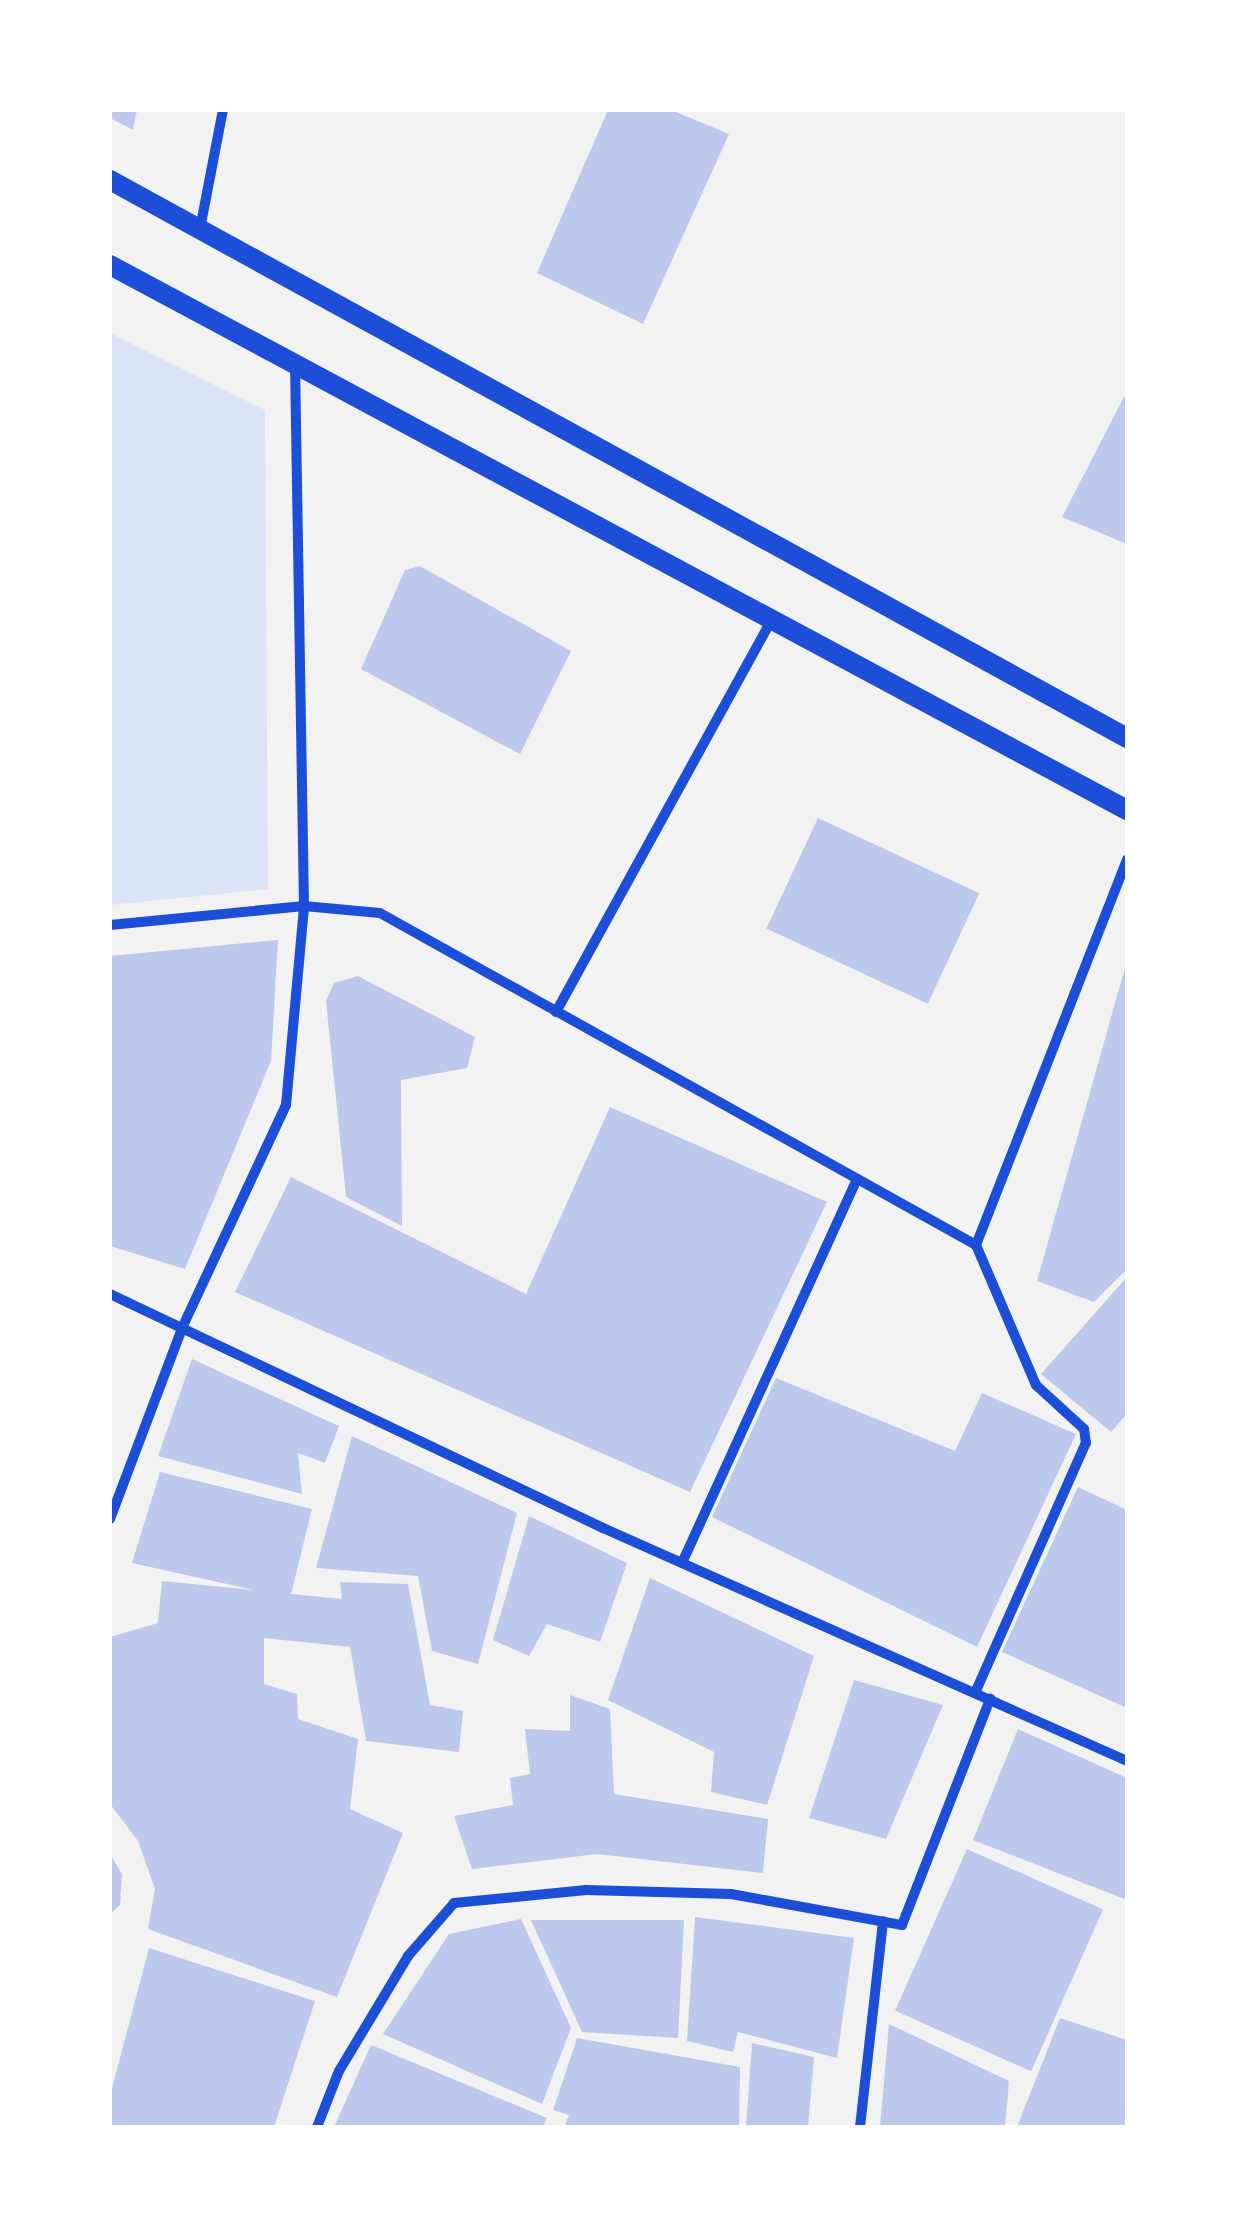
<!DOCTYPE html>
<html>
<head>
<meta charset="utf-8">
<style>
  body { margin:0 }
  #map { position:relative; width:1237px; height:2237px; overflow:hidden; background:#f2f2f2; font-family:Quicksand,sans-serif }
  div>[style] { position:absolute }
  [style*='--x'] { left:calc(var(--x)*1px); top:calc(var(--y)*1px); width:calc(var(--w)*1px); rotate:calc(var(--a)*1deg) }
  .green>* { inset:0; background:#dbe4f7 }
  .building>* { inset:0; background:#bdc9ec; transform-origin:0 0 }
  .minor>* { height:10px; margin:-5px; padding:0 5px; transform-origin:5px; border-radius:5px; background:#1d4ed8 }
  .secondary>* { height:20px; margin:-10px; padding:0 10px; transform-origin:10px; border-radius:10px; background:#1d4ed8 }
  span { translate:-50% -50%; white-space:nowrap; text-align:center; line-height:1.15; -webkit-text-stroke:8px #fff; paint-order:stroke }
  .frame { position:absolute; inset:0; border:112px solid #fff; pointer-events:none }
</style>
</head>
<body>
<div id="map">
  <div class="green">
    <i style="clip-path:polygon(110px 333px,265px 410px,268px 889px,110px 905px)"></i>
  </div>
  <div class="building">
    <i style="clip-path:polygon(110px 110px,137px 110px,133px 130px,110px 118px)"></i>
    <i style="clip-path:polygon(608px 110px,671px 110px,729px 134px,643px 324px,537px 273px)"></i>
    <i style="clip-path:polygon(1127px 391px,1127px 544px,1062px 517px)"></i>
    <i style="clip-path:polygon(420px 566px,571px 651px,520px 754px,361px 669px,405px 570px)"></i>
    <i style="left:818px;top:818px;width:178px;height:122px;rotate:25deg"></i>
    <i style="clip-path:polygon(278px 940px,271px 1061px,185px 1269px,110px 1246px,110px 956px)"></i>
    <i style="clip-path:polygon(1126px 964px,1127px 1269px,1094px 1302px,1037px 1281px)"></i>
    <i style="clip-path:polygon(358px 976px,475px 1037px,467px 1068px,401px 1080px,402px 1226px,346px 1197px,326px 1001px,334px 983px)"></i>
    <i style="clip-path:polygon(610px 1107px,827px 1202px,690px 1492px,235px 1292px,291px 1177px,526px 1294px)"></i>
    <i style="clip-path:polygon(1127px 1277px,1127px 1414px,1111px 1432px,1041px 1374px)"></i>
    <i style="clip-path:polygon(192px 1359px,339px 1426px,325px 1463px,298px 1453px,302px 1494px,158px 1456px)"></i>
    <i style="clip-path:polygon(776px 1378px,955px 1451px,982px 1393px,1076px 1434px,977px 1647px,712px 1517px)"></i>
    <i style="clip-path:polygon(352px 1436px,517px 1513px,478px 1664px,432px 1651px,418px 1576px,316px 1568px)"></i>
    <i style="clip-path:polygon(160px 1472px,312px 1509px,291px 1594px,342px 1599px,340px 1582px,408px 1584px,430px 1705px,463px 1711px,459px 1752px,366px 1741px,350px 1647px,264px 1638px,264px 1684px,297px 1694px,298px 1719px,358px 1739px,350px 1809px,403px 1833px,337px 1997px,148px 1929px,155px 1889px,138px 1841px,110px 1804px,110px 1637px,158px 1623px,162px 1581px,254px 1590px,132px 1563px)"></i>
    <i style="clip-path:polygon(1078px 1487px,1127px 1510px,1127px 1708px,1002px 1652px)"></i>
    <i style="clip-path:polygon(529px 1516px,627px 1563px,600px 1642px,547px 1624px,529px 1656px,493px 1640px)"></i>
    <i style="clip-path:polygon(650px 1578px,814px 1656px,767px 1805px,711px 1792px,714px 1752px,608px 1700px)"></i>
    <i style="clip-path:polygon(854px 1680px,943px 1705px,886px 1839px,809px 1818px)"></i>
    <i style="clip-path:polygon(570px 1695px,610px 1709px,614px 1794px,768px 1819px,763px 1873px,597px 1854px,472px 1869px,454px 1816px,513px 1805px,510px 1778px,530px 1774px,525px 1729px,570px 1731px)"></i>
    <i style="clip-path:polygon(1018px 1729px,1127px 1778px,1127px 1900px,973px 1840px)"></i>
    <i style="left:967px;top:1849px;width:149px;height:177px;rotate:24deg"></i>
    <i style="clip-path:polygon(110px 1854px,122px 1874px,120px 1905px,110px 1914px)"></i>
    <i style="clip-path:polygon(695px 1917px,854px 1938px,837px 2058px,738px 2032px,733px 2052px,687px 2041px)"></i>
    <i style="clip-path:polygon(521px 1919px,571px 2028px,542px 2104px,383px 2034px,449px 1934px)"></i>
    <i style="clip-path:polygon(531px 1920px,684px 1920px,678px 2038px,582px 2032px)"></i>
    <i style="clip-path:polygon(149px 1948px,315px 2001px,274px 2127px,110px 2127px,110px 2096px)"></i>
    <i style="clip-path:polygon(1060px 2018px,1127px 2040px,1127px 2127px,1017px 2127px)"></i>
    <i style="clip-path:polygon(889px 2024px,1009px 2081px,1005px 2127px,880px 2127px)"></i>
    <i style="clip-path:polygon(577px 2038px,740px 2067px,739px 2127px,564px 2127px,569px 2115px,553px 2110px)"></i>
    <i style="clip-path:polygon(752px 2043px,814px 2057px,808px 2127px,746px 2127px)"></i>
    <i style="clip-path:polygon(371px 2045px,547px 2118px,543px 2127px,334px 2127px)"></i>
  </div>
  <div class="minor">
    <i style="--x:200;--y:229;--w:121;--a:-79.1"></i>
    <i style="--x:110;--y:925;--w:195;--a:-5.6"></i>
    <i style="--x:304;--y:906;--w:76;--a:5.3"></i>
    <i style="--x:380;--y:913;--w:682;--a:29.12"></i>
    <i style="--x:976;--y:1245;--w:414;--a:-68.6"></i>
    <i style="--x:556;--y:1012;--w:448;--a:-61.2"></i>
    <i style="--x:110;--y:1294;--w:546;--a:25.39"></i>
    <i style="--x:603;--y:1528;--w:573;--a:23.97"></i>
    <i style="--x:110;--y:1519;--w:204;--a:-69.3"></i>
    <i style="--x:182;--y:1328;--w:246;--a:-65"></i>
    <i style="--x:286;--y:1105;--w:200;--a:-84.8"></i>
    <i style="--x:304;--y:906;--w:542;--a:-90.95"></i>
    <i style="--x:682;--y:1563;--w:422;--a:-65.5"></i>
    <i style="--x:975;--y:1693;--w:274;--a:-66.1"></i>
    <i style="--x:1086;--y:1443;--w:14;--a:-98"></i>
    <i style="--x:1084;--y:1429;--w:65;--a:-137.5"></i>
    <i style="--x:1036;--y:1385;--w:152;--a:-113.2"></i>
    <i style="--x:317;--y:2127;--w:60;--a:-68.6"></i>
    <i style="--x:339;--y:2071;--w:134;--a:-59"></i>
    <i style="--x:408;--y:1956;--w:70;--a:-49"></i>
    <i style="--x:454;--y:1903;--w:133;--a:-5.6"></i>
    <i style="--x:586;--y:1890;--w:145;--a:1.6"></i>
    <i style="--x:731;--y:1894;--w:174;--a:10.3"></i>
    <i style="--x:902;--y:1925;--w:243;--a:-68.7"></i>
    <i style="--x:860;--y:2127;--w:207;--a:-83.6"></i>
  </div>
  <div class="secondary">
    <i style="--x:110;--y:180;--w:1160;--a:28.75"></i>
    <i style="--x:110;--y:265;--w:1154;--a:28.19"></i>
  </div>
  <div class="frame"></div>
</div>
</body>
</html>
